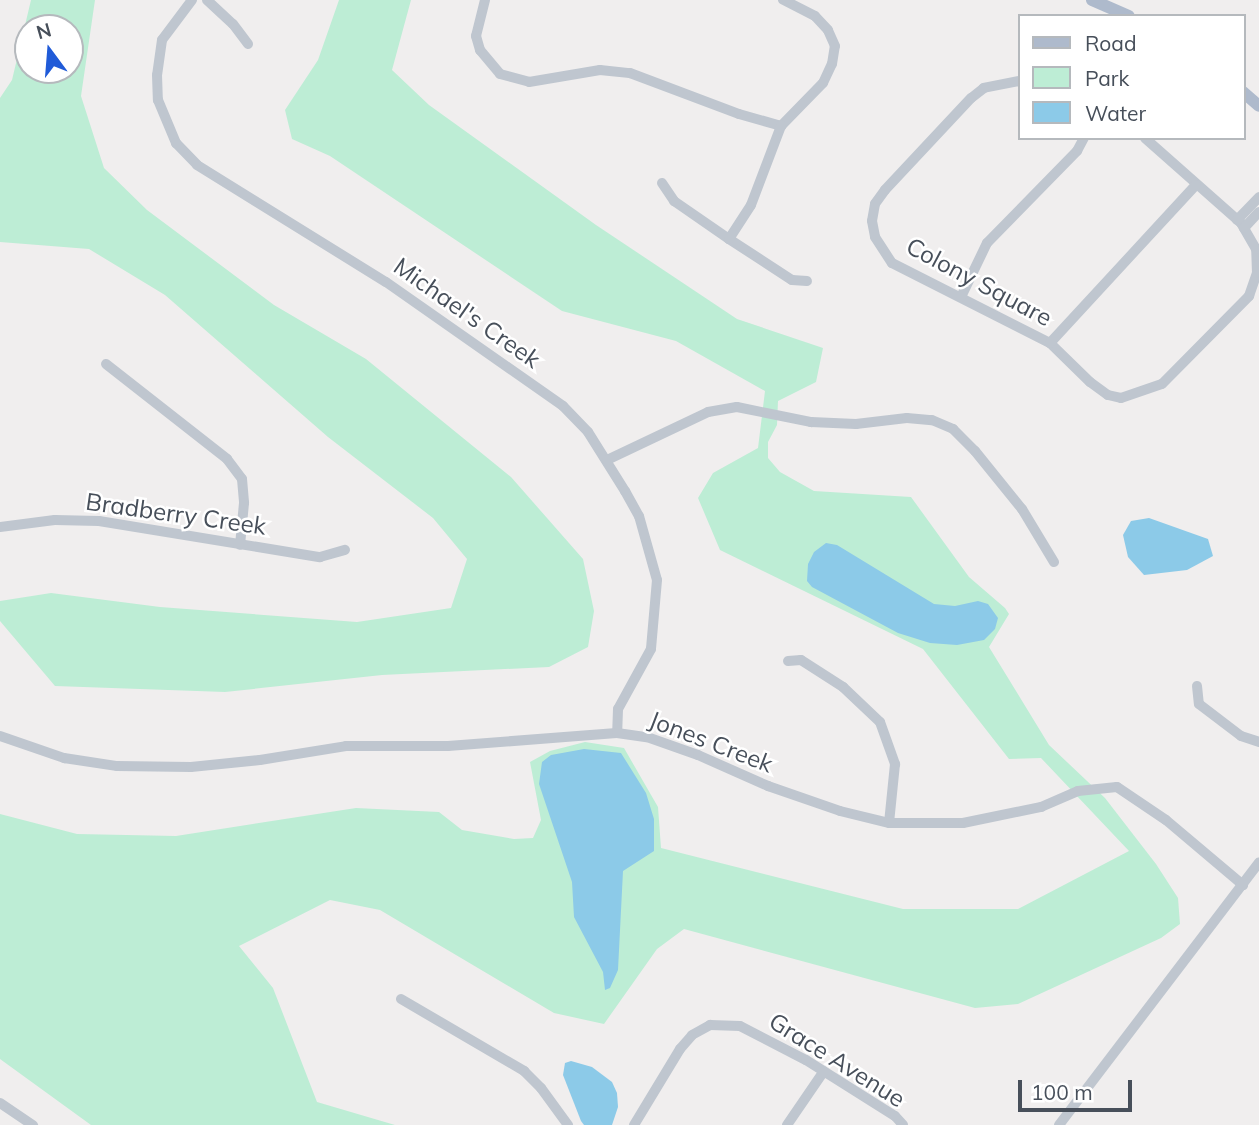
<!DOCTYPE html>
<html>
<head>
<meta charset="utf-8">
<style>
  body { margin:0 }
  #map { position:relative; width:1259px; height:1125px; overflow:hidden; background:#f0eeee; font-family:Mulish,sans-serif }
  div>[style] { position:absolute }
  [style*='--x'] { left:calc(var(--x)*1px); top:calc(var(--y)*1px); width:calc(var(--w)*1px); rotate:calc(var(--a)*1deg) }
  .green>* { inset:0; background:#bdedd5 }
  .water>* { inset:0; background:#8ccae8 }
  .minor>* { height:10px; margin:-5px; padding:0 5px; transform-origin:5px; border-radius:5px; background:#bfc6cf }
  .major>* { height:12px; margin:-6px; padding:0 6px; transform-origin:6px; border-radius:6px; background:#aebacc }
  span { translate:-50% -50%; white-space:nowrap; text-align:center; line-height:1.15; -webkit-text-stroke:5px #fff; paint-order:stroke }
  .street-label { font-size:24px; color:#474f5a }
  .legend { position:absolute; left:1018px; top:14px; width:228px; height:126px; box-sizing:border-box; background:#fff; border:2px solid #b5b9bd; margin:0; padding:9px 12px; list-style:none; font-size:21px; color:#474f5a }
  .legend li { display:flex; align-items:center; gap:14px; height:35px }
  .legend b { width:35px; border:2px solid #b5b9bd }
  .north { position:absolute; left:14px; top:14px; width:70px; height:70px; box-sizing:border-box; background:#fff; border:2px solid #b5b9bd; border-radius:50%; rotate:344deg; font-size:19px; font-weight:700; line-height:28px; text-align:center; color:#474f5a }
  .north::after { content:''; display:block; margin:auto; width:24px; height:32px; background:#205bd8; clip-path:polygon(50% 0,100% 100%,50% 72%,0 100%) }
  .scale { position:absolute; left:1018px; top:1080px; width:114px; height:32px; box-sizing:border-box; border:4px solid #474f5a; border-top:0; padding-left:9px; font-size:21px; line-height:24px; white-space:nowrap; color:#474f5a; -webkit-text-stroke:5px #fff; paint-order:stroke }
</style>
</head>
<body>
<div id="map">
  <div class="green">
    <i style="clip-path:polygon(evenodd,31px 0,95px 0,81px 96px,104px 168px,147px 210px,274px 305px,366px 359px,511px 477px,583px 559px,594px 611px,588px 647px,549px 667px,382px 675px,225px 692px,55px 686px,0 621px,0 601px,51px 593px,160px 607px,357px 622px,451px 608px,467px 559px,433px 518px,328px 437px,165px 295px,89px 249px,0 242px,0 98px,12px 80px,31px 0,28px 28px,70px 28px,70px 70px,28px 70px,28px 28px)"></i>
    <i style="clip-path:polygon(339px 0,411px 0,392px 70px,429px 105px,596px 225px,737px 319px,823px 348px,816px 382px,778px 401px,777px 425px,768px 442px,768px 458px,780px 472px,814px 491px,911px 497px,969px 577px,1005px 608px,1009px 614px,989px 647px,1049px 745px,1105px 798px,1156px 864px,1178px 898px,1180px 924px,1161px 938px,1018px 1004px,975px 1008px,684px 929px,657px 949px,604px 1024px,554px 1013px,380px 910px,330px 900px,239px 946px,273px 988px,317px 1102px,395px 1125px,91px 1125px,0 1059px,0 814px,77px 834px,176px 836px,356px 808px,439px 812px,462px 830px,514px 839px,533px 838px,541px 820px,530px 762px,550px 751px,585px 742px,624px 748px,658px 807px,661px 848px,903px 909px,1018px 909px,1129px 851px,1041px 758px,1009px 759px,923px 649px,720px 550px,698px 498px,713px 473px,758px 448px,765px 391px,676px 341px,562px 311px,330px 156px,292px 139px,285px 110px,318px 60px)"></i>
  </div>
  <div class="water">
    <i style="clip-path:polygon(1149px 518px,1208px 539px,1213px 556px,1187px 570px,1144px 575px,1128px 557px,1123px 535px,1131px 521px)"></i>
    <i style="clip-path:polygon(826px 543px,837px 545px,934px 604px,955px 606px,978px 601px,988px 604px,998px 618px,995px 629px,984px 640px,957px 645px,930px 643px,898px 633px,812px 587px,807px 581px,808px 564px,814px 552px)"></i>
    <i style="clip-path:polygon(584px 749px,621px 753px,646px 793px,654px 819px,654px 851px,623px 871px,618px 970px,610px 988px,605px 990px,603px 972px,574px 917px,572px 882px,539px 784px,542px 762px,551px 755px)"></i>
    <i style="clip-path:polygon(571px 1061px,592px 1067px,612px 1082px,617px 1093px,618px 1107px,612px 1125px,584px 1125px,581px 1121px,563px 1075px,565px 1063px)"></i>
  </div>
  <div class="minor">
    <i style="--x:192;--y:0;--w:50;--a:126.9"></i>
    <i style="--x:162;--y:40;--w:35;--a:98"></i>
    <i style="--x:157;--y:75;--w:25;--a:88"></i>
    <i style="--x:158;--y:100;--w:47;--a:67.3"></i>
    <i style="--x:176;--y:143;--w:30;--a:46"></i>
    <i style="--x:197;--y:165;--w:222;--a:31.8"></i>
    <i style="--x:386;--y:282;--w:216;--a:35"></i>
    <i style="--x:563;--y:406;--w:36;--a:46"></i>
    <i style="--x:588;--y:432;--w:70;--a:57.9"></i>
    <i style="--x:625;--y:491;--w:29;--a:61"></i>
    <i style="--x:639;--y:516;--w:66;--a:74.3"></i>
    <i style="--x:657;--y:580;--w:69;--a:95"></i>
    <i style="--x:651;--y:649;--w:68;--a:118.8"></i>
    <i style="--x:618;--y:709;--w:24;--a:92"></i>
    <i style="--x:207;--y:0;--w:35;--a:43"></i>
    <i style="--x:233;--y:24;--w:25;--a:53"></i>
    <i style="--x:485;--y:0;--w:37;--a:104"></i>
    <i style="--x:476;--y:36;--w:15;--a:74"></i>
    <i style="--x:480;--y:50;--w:31;--a:50"></i>
    <i style="--x:500;--y:74;--w:30;--a:15"></i>
    <i style="--x:529;--y:82;--w:72;--a:-9.6"></i>
    <i style="--x:600;--y:70;--w:30;--a:6"></i>
    <i style="--x:630;--y:73;--w:116;--a:20.6"></i>
    <i style="--x:739;--y:114;--w:44;--a:15.9"></i>
    <i style="--x:781;--y:126;--w:60;--a:-45.7"></i>
    <i style="--x:823;--y:83;--w:21;--a:-65"></i>
    <i style="--x:832;--y:64;--w:18;--a:-81"></i>
    <i style="--x:835;--y:46;--w:17;--a:-114"></i>
    <i style="--x:828;--y:30;--w:19;--a:-133"></i>
    <i style="--x:815;--y:16;--w:36;--a:-153"></i>
    <i style="--x:1019;--y:81;--w:36;--a:169"></i>
    <i style="--x:984;--y:88;--w:16;--a:142"></i>
    <i style="--x:971;--y:98;--w:126;--a:133.1"></i>
    <i style="--x:885;--y:190;--w:17;--a:126"></i>
    <i style="--x:875;--y:204;--w:17;--a:100"></i>
    <i style="--x:872;--y:221;--w:16;--a:79"></i>
    <i style="--x:875;--y:237;--w:31;--a:57"></i>
    <i style="--x:892;--y:263;--w:177;--a:26.9"></i>
    <i style="--x:1050;--y:343;--w:56;--a:44.3"></i>
    <i style="--x:1090;--y:382;--w:22;--a:36"></i>
    <i style="--x:1108;--y:395;--w:13;--a:13"></i>
    <i style="--x:1121;--y:398;--w:43;--a:-18.9"></i>
    <i style="--x:1162;--y:384;--w:124;--a:-45.3"></i>
    <i style="--x:1249;--y:296;--w:24;--a:-71"></i>
    <i style="--x:1257;--y:273;--w:24;--a:-92"></i>
    <i style="--x:1256;--y:249;--w:30;--a:-120"></i>
    <i style="--x:1241;--y:223;--w:128;--a:-138.5"></i>
    <i style="--x:662;--y:183;--w:22;--a:56"></i>
    <i style="--x:674;--y:201;--w:67;--a:34.6"></i>
    <i style="--x:729;--y:239;--w:75;--a:33.1"></i>
    <i style="--x:792;--y:280;--w:15;--a:4"></i>
    <i style="--x:1237;--y:220;--w:32;--a:-46"></i>
    <i style="--x:1244;--y:228;--w:22;--a:-47"></i>
    <i style="--x:729;--y:239;--w:40;--a:-57.1"></i>
    <i style="--x:751;--y:205;--w:85;--a:-69.2"></i>
    <i style="--x:961;--y:297;--w:60;--a:-64.3"></i>
    <i style="--x:987;--y:243;--w:129;--a:-45.6"></i>
    <i style="--x:1077;--y:151;--w:15;--a:-62"></i>
    <i style="--x:1050;--y:343;--w:215;--a:-47.3"></i>
    <i style="--x:106;--y:364;--w:154;--a:38.1"></i>
    <i style="--x:227;--y:459;--w:25;--a:53"></i>
    <i style="--x:242;--y:479;--w:24;--a:85"></i>
    <i style="--x:244;--y:503;--w:42;--a:95.4"></i>
    <i style="--x:607;--y:460;--w:112;--a:-25.4"></i>
    <i style="--x:708;--y:412;--w:29;--a:-10"></i>
    <i style="--x:737;--y:407;--w:76;--a:11.5"></i>
    <i style="--x:811;--y:422;--w:45;--a:2.5"></i>
    <i style="--x:856;--y:424;--w:51;--a:-6.7"></i>
    <i style="--x:907;--y:418;--w:25;--a:5"></i>
    <i style="--x:932;--y:420;--w:23;--a:23"></i>
    <i style="--x:953;--y:429;--w:31;--a:45"></i>
    <i style="--x:975;--y:451;--w:75;--a:51"></i>
    <i style="--x:1022;--y:509;--w:62;--a:58.9"></i>
    <i style="--x:0;--y:527;--w:55;--a:-7.3"></i>
    <i style="--x:55;--y:520;--w:44;--a:1.3"></i>
    <i style="--x:99;--y:521;--w:224;--a:9.3"></i>
    <i style="--x:320;--y:557;--w:26;--a:-16"></i>
    <i style="--x:788;--y:661;--w:13;--a:-4"></i>
    <i style="--x:801;--y:660;--w:50;--a:32.7"></i>
    <i style="--x:843;--y:687;--w:51;--a:43.4"></i>
    <i style="--x:880;--y:722;--w:45;--a:70.3"></i>
    <i style="--x:895;--y:764;--w:59;--a:95.8"></i>
    <i style="--x:1197;--y:686;--w:18;--a:84"></i>
    <i style="--x:1199;--y:704;--w:53;--a:37.3"></i>
    <i style="--x:1241;--y:736;--w:19;--a:18"></i>
    <i style="--x:0;--y:736;--w:68;--a:19"></i>
    <i style="--x:64;--y:758;--w:54;--a:8.6"></i>
    <i style="--x:117;--y:766;--w:74;--a:0.8"></i>
    <i style="--x:191;--y:767;--w:69;--a:-5.8"></i>
    <i style="--x:260;--y:760;--w:87;--a:-9.2"></i>
    <i style="--x:346;--y:746;--w:102;--a:0"></i>
    <i style="--x:448;--y:746;--w:169;--a:-4.4"></i>
    <i style="--x:617;--y:733;--w:30;--a:8"></i>
    <i style="--x:647;--y:737;--w:54;--a:19.4"></i>
    <i style="--x:698;--y:755;--w:77;--a:23.9"></i>
    <i style="--x:768;--y:786;--w:76;--a:19.1"></i>
    <i style="--x:840;--y:811;--w:50;--a:13.8"></i>
    <i style="--x:889;--y:823;--w:74;--a:0"></i>
    <i style="--x:963;--y:823;--w:80;--a:-11.6"></i>
    <i style="--x:1041;--y:807;--w:40;--a:-23.4"></i>
    <i style="--x:1078;--y:791;--w:39;--a:-6"></i>
    <i style="--x:1117;--y:787;--w:59;--a:34"></i>
    <i style="--x:1166;--y:820;--w:101;--a:40.2"></i>
    <i style="--x:401;--y:999;--w:143;--a:30.3"></i>
    <i style="--x:524;--y:1071;--w:24;--a:45"></i>
    <i style="--x:541;--y:1088;--w:46;--a:53.9"></i>
    <i style="--x:0;--y:1103;--w:40;--a:34"></i>
    <i style="--x:634;--y:1125;--w:89;--a:-58.8"></i>
    <i style="--x:680;--y:1049;--w:18;--a:-49"></i>
    <i style="--x:692;--y:1035;--w:21;--a:-29"></i>
    <i style="--x:710;--y:1025;--w:30;--a:2"></i>
    <i style="--x:740;--y:1026;--w:74;--a:27.3"></i>
    <i style="--x:806;--y:1060;--w:105;--a:32.2"></i>
    <i style="--x:895;--y:1116;--w:12;--a:48"></i>
    <i style="--x:787;--y:1125;--w:65;--a:-55.6"></i>
    <i style="--x:1059;--y:1125;--w:330;--a:-52.7"></i>
  </div>
  <div class="major">
    <i style="--x:1092;--y:0;--w:40;--a:23.4"></i>
    <i style="--x:1243;--y:92;--w:21;--a:41"></i>
  </div>
  <div class="street-label">
    <span style="left:979px;top:282px;rotate:28deg">Colony Square</span>
    <span style="left:467px;top:313px;rotate:35deg">Michael's Creek</span>
    <span style="left:176px;top:514px;rotate:8deg">Bradberry Creek</span>
    <span style="left:711px;top:742px;rotate:21deg">Jones Creek</span>
    <span style="left:837px;top:1060px;rotate:32deg">Grace Avenue</span>
  </div>
  <ul class="legend">
  <li><b style="height:9px;background:#aebacc"></b>Road</li>
  <li><b style="height:19px;background:#bdedd5"></b>Park</li>
  <li><b style="height:19px;background:#8ccae8"></b>Water</li>
  </ul>
  <div class="north">N</div>
  <div class="scale">100 m</div>
</div>
</body>
</html>
